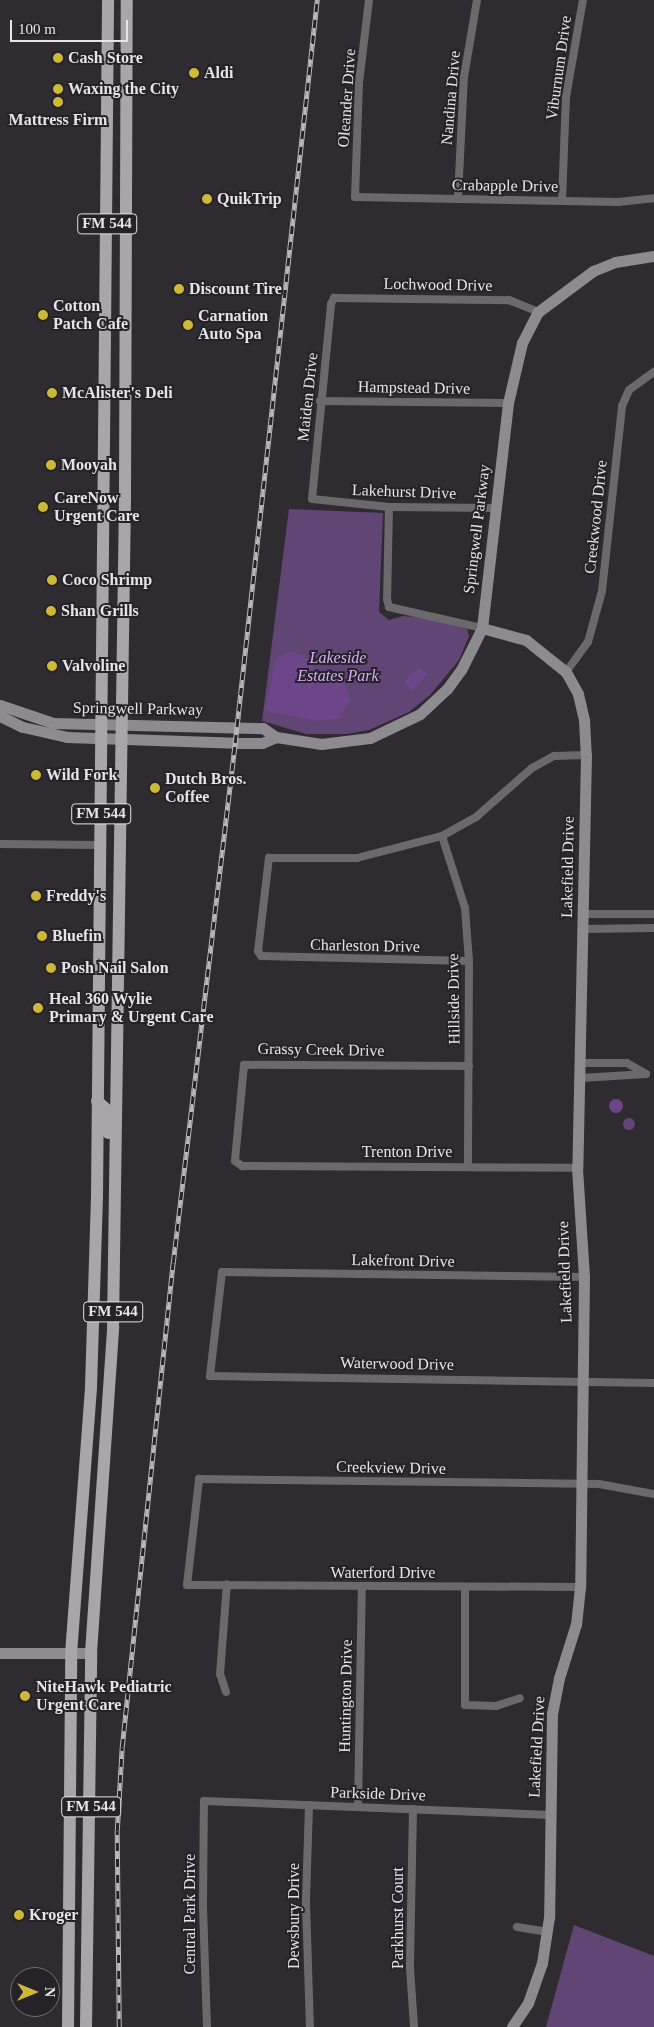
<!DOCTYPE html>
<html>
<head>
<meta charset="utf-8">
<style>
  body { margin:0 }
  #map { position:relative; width:654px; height:2027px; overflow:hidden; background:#2f2c31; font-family:"Times New Roman",serif }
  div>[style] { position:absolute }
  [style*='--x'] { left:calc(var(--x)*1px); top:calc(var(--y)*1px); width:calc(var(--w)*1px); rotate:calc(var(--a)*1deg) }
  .green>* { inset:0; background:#604575 }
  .round { border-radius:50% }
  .water>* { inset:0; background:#6c4689 }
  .street>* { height:8px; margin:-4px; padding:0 4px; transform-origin:4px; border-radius:4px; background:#6b696c }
  .secondary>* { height:11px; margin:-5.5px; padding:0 5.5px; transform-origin:5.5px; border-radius:5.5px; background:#8d8b90 }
  .primary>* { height:12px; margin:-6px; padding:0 6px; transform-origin:6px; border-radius:6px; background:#a8a5ab }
  .rail>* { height:4.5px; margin-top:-2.25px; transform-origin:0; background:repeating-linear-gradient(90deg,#252228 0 8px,#b9b7ba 0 16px); box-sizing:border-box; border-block:1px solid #b9b7ba }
  .dots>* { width:14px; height:14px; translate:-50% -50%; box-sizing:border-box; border:2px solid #252228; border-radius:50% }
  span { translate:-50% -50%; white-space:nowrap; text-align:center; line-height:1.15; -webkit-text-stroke:4px #252228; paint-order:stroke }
  .shield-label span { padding:1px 4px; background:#252228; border:1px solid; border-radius:4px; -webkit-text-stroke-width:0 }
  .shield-label { font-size:15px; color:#e6e4e7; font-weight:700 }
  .poi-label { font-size:16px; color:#e6e4e7; font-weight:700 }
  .left { translate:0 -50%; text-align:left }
  .street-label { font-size:16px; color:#e6e4e7 }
  .park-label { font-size:16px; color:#d6adf9; font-style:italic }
  .north { position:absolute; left:10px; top:1967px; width:50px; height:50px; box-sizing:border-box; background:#252228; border:1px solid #727074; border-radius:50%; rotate:90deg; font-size:14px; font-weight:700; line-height:20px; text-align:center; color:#e6e4e7 }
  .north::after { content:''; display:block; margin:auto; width:18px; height:22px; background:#ceb837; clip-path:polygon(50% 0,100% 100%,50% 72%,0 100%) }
  .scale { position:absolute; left:10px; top:20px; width:118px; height:22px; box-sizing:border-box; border:2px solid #e6e4e7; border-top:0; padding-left:6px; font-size:15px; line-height:18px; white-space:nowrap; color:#e6e4e7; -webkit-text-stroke:4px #252228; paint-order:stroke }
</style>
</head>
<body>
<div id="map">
  <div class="green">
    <i style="clip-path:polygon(289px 509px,383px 513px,379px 612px,389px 620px,403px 616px,427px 618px,467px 629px,469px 636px,459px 660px,430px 695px,409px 712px,369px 730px,347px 734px,306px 734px,262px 721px)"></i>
    <i class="round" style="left:623px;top:1118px;width:12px;height:12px"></i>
    <i style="clip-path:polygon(574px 1925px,654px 1956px,654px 2027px,546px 2027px)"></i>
  </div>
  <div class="water">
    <i style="clip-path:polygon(290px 651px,303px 655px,324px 678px,345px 684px,350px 699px,339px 719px,319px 721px,265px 711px,275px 660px)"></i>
    <i style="clip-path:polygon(419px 667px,428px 674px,412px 691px,404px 682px)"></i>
    <i class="round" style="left:609px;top:1099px;width:14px;height:14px"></i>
  </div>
  <div class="street">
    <i style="--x:369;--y:0;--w:84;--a:96.9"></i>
    <i style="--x:359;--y:83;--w:114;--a:92"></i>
    <i style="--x:355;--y:197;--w:263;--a:1.1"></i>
    <i style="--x:618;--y:202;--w:36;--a:-6"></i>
    <i style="--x:458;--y:198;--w:121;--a:-87.2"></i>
    <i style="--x:464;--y:77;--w:78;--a:-80.4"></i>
    <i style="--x:562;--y:201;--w:104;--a:-87.8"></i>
    <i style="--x:566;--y:97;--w:98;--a:-80.1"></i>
    <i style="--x:320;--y:401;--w:188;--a:0.6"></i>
    <i style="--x:389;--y:507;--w:92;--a:91.2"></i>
    <i style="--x:387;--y:599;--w:8;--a:76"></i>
    <i style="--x:389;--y:607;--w:95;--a:12.7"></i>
    <i style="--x:496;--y:508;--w:107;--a:-179.5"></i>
    <i style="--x:389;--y:507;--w:77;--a:-174.1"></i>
    <i style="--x:312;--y:499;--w:196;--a:-84.4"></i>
    <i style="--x:331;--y:304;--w:7;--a:-63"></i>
    <i style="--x:334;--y:298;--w:175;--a:0.7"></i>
    <i style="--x:509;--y:300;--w:31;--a:22"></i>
    <i style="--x:566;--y:672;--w:37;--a:-54"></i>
    <i style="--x:588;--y:642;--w:53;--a:-74.6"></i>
    <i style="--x:602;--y:591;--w:186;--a:-83.8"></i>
    <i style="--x:622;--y:406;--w:17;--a:-66"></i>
    <i style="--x:629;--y:390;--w:31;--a:-36"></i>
    <i style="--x:442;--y:836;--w:76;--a:72.3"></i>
    <i style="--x:465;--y:908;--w:53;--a:85.7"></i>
    <i style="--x:469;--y:961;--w:205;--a:90.3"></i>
    <i style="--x:0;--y:844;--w:100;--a:0.6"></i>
    <i style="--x:584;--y:914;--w:70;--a:0"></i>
    <i style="--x:584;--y:929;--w:70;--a:-0.8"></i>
    <i style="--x:469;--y:961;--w:208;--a:-178.6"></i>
    <i style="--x:261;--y:956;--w:6;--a:-121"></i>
    <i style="--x:258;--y:951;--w:94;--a:-83.3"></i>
    <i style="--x:269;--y:858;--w:88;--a:0"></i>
    <i style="--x:357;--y:858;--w:88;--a:-14.5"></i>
    <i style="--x:442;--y:836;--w:39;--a:-29"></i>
    <i style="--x:476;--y:817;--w:74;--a:-41.2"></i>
    <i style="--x:532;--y:768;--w:25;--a:-29"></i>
    <i style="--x:554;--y:756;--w:32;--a:-2"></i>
    <i style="--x:581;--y:1063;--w:46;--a:0"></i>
    <i style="--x:627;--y:1063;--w:22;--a:30"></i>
    <i style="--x:646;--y:1074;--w:65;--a:176.5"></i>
    <i style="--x:469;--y:1066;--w:225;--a:-179.7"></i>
    <i style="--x:244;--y:1065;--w:96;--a:95.4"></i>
    <i style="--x:235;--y:1161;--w:9;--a:36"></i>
    <i style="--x:242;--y:1166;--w:335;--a:0.3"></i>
    <i style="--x:584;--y:1277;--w:362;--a:-179.2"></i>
    <i style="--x:222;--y:1272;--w:105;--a:96.6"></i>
    <i style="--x:210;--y:1376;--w:444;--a:0.9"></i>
    <i style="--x:465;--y:1587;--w:118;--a:90"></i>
    <i style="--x:465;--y:1705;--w:31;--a:2"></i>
    <i style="--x:496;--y:1706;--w:25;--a:-18"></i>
    <i style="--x:580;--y:1587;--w:393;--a:-179.7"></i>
    <i style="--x:187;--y:1585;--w:107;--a:-83.5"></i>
    <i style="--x:199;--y:1479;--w:400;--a:0.7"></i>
    <i style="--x:599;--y:1484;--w:56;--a:10.3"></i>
    <i style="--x:226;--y:1692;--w:19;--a:-108"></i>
    <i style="--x:220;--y:1674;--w:90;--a:-85.6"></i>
    <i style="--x:309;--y:1805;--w:97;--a:91.8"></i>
    <i style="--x:306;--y:1902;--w:125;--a:88.2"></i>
    <i style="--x:358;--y:1807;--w:221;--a:-89"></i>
    <i style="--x:413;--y:1809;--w:159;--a:91.1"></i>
    <i style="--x:410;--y:1968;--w:59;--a:86.1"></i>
    <i style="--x:517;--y:1927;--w:30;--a:9"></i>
    <i style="--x:207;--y:2027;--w:121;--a:-91.9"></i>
    <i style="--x:203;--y:1906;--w:105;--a:-89.5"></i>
    <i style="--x:204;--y:1801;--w:346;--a:2.3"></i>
  </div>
  <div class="secondary">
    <i style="--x:482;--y:628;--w:46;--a:15.3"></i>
    <i style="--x:526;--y:640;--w:51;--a:38.7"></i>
    <i style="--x:566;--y:672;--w:25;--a:61"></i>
    <i style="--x:578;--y:694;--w:27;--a:77"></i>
    <i style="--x:584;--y:720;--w:35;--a:87"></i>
    <i style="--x:586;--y:755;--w:413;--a:91.2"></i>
    <i style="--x:577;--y:1168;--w:109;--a:86.3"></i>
    <i style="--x:584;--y:1277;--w:310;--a:90.7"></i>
    <i style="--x:580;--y:1587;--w:37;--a:96"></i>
    <i style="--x:576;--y:1624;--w:57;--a:107.5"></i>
    <i style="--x:559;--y:1678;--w:36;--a:101"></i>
    <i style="--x:552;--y:1713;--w:204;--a:90.8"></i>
    <i style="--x:549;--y:1917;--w:47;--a:98.7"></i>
    <i style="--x:542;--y:1963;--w:42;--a:109.3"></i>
    <i style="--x:528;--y:2003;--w:29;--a:124"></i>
    <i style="--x:0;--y:705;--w:56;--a:18.8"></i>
    <i style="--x:53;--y:723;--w:210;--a:1.4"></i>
    <i style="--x:263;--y:728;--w:16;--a:35"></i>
    <i style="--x:276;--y:737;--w:46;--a:8.8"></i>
    <i style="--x:321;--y:744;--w:49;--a:-7"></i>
    <i style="--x:370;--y:738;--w:55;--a:-25.6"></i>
    <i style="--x:420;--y:714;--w:37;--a:-43"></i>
    <i style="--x:447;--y:689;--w:24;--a:-54"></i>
    <i style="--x:461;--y:670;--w:47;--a:-63.4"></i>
    <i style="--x:482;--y:628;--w:226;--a:-83.4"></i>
    <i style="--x:508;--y:403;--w:62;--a:-76.9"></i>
    <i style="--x:522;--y:343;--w:35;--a:-63"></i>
    <i style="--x:538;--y:312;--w:69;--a:-36.7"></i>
    <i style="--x:593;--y:271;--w:24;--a:-22"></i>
    <i style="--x:615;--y:262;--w:39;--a:-9"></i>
    <i style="--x:0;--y:716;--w:25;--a:26"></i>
    <i style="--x:23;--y:727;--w:45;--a:12.8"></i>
    <i style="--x:67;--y:737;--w:168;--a:2"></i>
    <i style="--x:235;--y:743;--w:27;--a:0"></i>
    <i style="--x:262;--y:743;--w:15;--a:-23"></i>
    <i style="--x:0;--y:1653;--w:91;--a:0"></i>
  </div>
  <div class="primary">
    <i style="--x:97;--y:1101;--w:12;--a:42"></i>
    <i style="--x:106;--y:1109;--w:24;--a:85"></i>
    <i style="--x:68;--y:2027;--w:373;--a:-89.5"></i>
    <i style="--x:71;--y:1654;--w:268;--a:-85.7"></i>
    <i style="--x:91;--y:1387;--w:191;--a:-88.2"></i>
    <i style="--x:97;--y:1196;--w:1196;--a:-89.47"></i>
    <i style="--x:86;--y:2027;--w:374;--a:-89.2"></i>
    <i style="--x:91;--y:1653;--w:327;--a:-86.1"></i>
    <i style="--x:113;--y:1327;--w:833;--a:-89.17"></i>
    <i style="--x:125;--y:494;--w:494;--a:-89.8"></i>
  </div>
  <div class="rail">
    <i style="--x:119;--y:2027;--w:196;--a:-90.6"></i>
    <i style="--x:117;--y:1831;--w:84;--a:-86.6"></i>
    <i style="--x:122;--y:1747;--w:487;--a:-84"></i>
    <i style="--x:173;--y:1263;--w:524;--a:-83.2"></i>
    <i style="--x:235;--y:743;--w:748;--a:-83.7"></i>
  </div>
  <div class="dots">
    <i style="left:58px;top:58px;background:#ceb837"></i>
    <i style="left:194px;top:73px;background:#ceb837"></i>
    <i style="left:58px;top:89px;background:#ceb837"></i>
    <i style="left:58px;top:102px;background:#ceb837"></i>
    <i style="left:207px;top:199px;background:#ceb837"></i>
    <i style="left:179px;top:289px;background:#ceb837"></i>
    <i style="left:43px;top:315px;background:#ceb837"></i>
    <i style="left:188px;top:325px;background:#ceb837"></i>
    <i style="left:52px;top:393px;background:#ceb837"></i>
    <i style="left:51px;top:465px;background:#ceb837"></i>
    <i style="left:43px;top:507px;background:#ceb837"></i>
    <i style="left:52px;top:580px;background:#ceb837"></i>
    <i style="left:51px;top:611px;background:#ceb837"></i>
    <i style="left:52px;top:666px;background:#ceb837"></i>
    <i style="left:36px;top:775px;background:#ceb837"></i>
    <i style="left:155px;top:788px;background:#ceb837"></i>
    <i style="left:36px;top:896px;background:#ceb837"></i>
    <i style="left:42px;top:936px;background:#ceb837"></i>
    <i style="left:51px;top:968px;background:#ceb837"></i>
    <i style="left:38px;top:1008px;background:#ceb837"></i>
    <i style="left:25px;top:1696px;background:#ceb837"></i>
    <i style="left:19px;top:1915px;background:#ceb837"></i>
  </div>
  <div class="shield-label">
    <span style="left:107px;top:224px">FM 544</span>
    <span style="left:101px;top:814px">FM 544</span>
    <span style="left:113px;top:1312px">FM 544</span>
    <span style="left:91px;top:1807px">FM 544</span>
  </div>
  <div class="poi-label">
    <span class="left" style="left:68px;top:58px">Cash Store</span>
    <span class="left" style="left:204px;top:73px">Aldi</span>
    <span class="left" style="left:68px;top:89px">Waxing the City</span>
    <span style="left:58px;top:120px">Mattress Firm</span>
    <span class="left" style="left:217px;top:199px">QuikTrip</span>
    <span class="left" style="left:189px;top:289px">Discount Tire</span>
    <span class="left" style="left:53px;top:315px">Cotton<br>Patch Cafe</span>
    <span class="left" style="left:198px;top:325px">Carnation<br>Auto Spa</span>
    <span class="left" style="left:62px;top:393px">McAlister's Deli</span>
    <span class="left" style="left:61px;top:465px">Mooyah</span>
    <span class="left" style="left:54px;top:507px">CareNow<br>Urgent Care</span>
    <span class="left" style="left:62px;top:580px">Coco Shrimp</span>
    <span class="left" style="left:61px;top:611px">Shan Grills</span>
    <span class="left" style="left:62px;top:666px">Valvoline</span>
    <span class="left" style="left:46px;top:775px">Wild Fork</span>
    <span class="left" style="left:165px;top:788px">Dutch Bros.<br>Coffee</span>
    <span class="left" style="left:46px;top:896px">Freddy's</span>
    <span class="left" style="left:52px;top:936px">Bluefin</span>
    <span class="left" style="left:61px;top:968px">Posh Nail Salon</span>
    <span class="left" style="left:49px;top:1008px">Heal 360 Wylie<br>Primary &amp; Urgent Care</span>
    <span class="left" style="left:36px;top:1696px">NiteHawk Pediatric<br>Urgent Care</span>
    <span class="left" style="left:29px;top:1915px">Kroger</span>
  </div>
  <div class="street-label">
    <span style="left:559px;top:68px;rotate:-82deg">Viburnum Drive</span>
    <span style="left:347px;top:98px;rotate:-86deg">Oleander Drive</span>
    <span style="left:451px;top:98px;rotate:-85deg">Nandina Drive</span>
    <span style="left:505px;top:186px;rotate:1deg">Crabapple Drive</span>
    <span style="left:438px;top:285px;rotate:1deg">Lochwood Drive</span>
    <span style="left:414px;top:388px;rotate:1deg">Hampstead Drive</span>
    <span style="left:308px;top:397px;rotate:-84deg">Maiden Drive</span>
    <span style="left:404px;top:492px;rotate:2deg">Lakehurst Drive</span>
    <span style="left:596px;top:517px;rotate:-84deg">Creekwood Drive</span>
    <span style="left:477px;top:529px;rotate:-83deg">Springwell Parkway</span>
    <span style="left:138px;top:709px;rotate:1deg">Springwell Parkway</span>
    <span style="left:568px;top:867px;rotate:-89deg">Lakefield Drive</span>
    <span style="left:365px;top:946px;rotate:1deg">Charleston Drive</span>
    <span style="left:454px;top:999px;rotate:-91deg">Hillside Drive</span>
    <span style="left:321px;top:1050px;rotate:1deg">Grassy Creek Drive</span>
    <span style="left:407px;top:1152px">Trenton Drive</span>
    <span style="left:403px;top:1261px;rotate:1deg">Lakefront Drive</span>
    <span style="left:565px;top:1272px;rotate:-92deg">Lakefield Drive</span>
    <span style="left:397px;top:1364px;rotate:1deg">Waterwood Drive</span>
    <span style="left:391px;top:1468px;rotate:1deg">Creekview Drive</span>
    <span style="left:383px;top:1573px">Waterford Drive</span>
    <span style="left:346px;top:1696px;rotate:-89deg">Huntington Drive</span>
    <span style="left:537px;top:1747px;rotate:-87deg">Lakefield Drive</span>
    <span style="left:378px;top:1794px;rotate:2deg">Parkside Drive</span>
    <span style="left:190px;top:1914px;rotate:-90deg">Central Park Drive</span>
    <span style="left:294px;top:1916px;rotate:-90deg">Dewsbury Drive</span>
    <span style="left:398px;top:1918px;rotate:-90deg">Parkhurst Court</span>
  </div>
  <div class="park-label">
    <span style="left:338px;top:667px">Lakeside<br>Estates Park</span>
  </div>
  <div class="north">N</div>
  <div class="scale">100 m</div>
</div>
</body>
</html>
